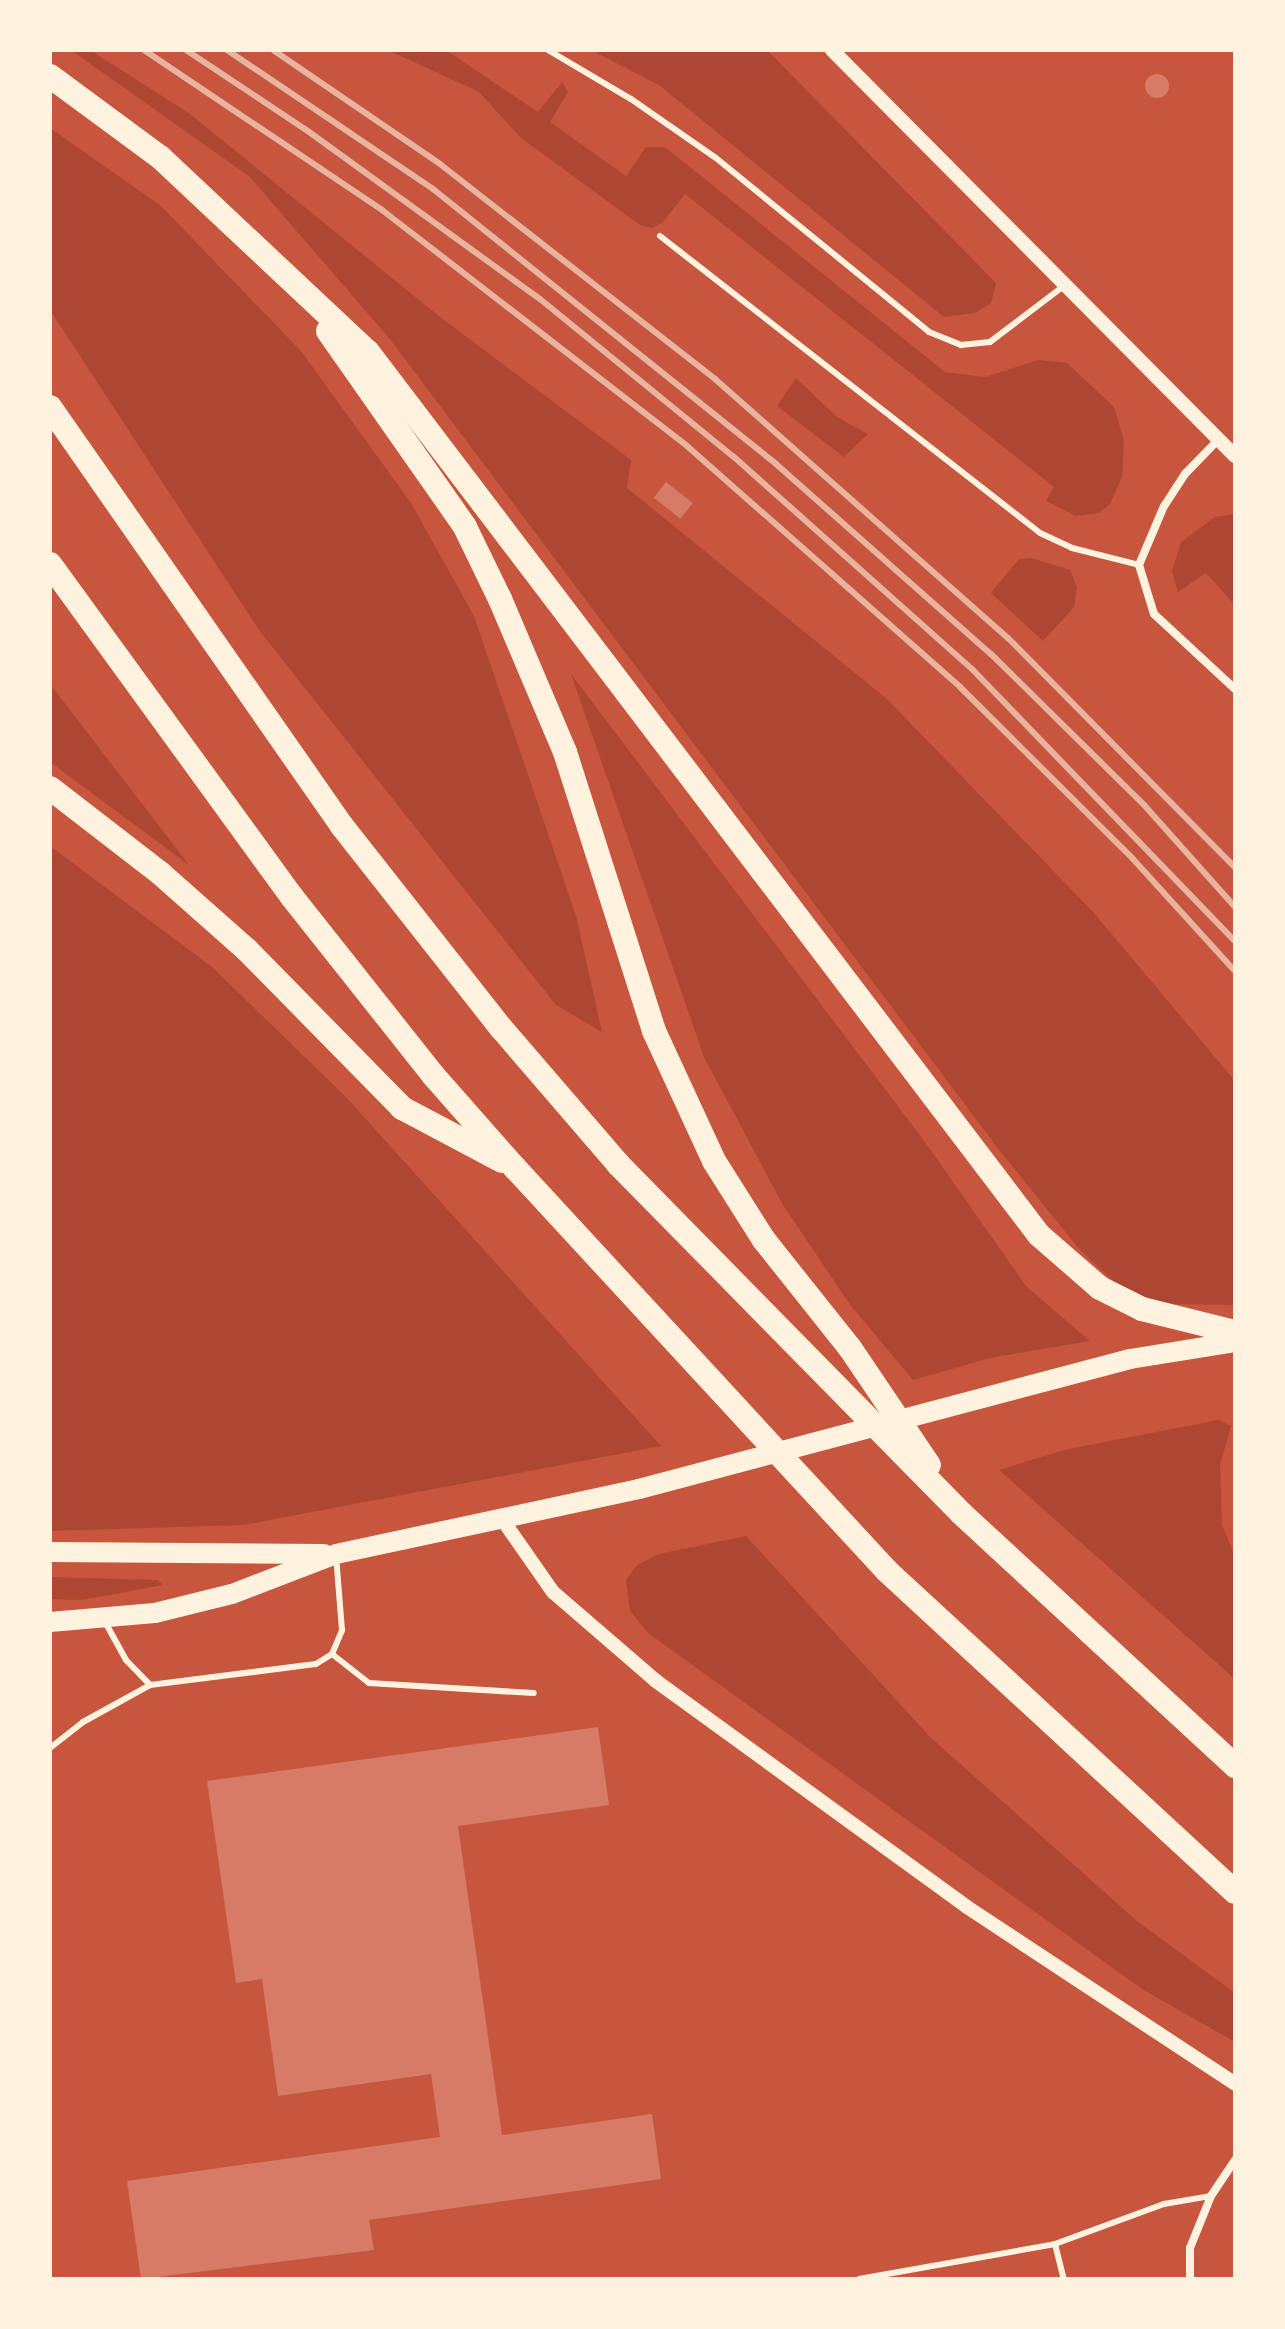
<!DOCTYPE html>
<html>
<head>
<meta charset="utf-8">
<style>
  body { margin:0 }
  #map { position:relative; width:1285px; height:2329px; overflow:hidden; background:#c8553d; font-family:Ubuntu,sans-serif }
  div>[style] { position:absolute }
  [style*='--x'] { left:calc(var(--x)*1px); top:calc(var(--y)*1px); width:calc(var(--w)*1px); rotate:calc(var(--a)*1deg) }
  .green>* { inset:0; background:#ae4732 }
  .building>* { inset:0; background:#d67c66; transform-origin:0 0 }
  .round { border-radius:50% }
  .service>* { height:6px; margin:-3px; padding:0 3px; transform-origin:3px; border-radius:3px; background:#fff3e0 }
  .minor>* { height:8px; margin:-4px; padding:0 4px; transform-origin:4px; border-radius:4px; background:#fff3e0 }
  .tertiary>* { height:14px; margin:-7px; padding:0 7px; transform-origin:7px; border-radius:7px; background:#fff3e0 }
  .primary>* { height:20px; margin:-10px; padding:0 10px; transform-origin:10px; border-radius:10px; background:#fff3e0 }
  .motorway>* { height:24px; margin:-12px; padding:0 12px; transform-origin:12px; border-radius:12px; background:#fff3e0 }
  .rail>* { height:6px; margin:-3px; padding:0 3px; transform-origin:3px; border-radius:3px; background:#e9b49f }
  span { translate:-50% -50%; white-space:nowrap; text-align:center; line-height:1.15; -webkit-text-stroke:6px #fff3e0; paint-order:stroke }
  .frame { position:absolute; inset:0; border:52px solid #fff3e0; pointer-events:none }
</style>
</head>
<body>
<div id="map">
  <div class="green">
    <i style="clip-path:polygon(71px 50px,90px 50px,190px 114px,440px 317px,631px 460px,627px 488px,887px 699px,1094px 913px,1235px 1081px,1235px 1305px,1162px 1304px,1119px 1286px,1080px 1250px,1000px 1151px,389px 338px,250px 177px)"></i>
    <i style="clip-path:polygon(388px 50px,446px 50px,538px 112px,562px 82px,568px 92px,550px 122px,626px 176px,646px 147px,665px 147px,945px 372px,985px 377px,1038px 360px,1067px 363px,1114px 407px,1124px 440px,1122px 477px,1110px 504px,1099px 513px,1076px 516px,1046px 501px,1054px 487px,685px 194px,662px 223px,651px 228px,640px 225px,521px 138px,479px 92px)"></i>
    <i style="clip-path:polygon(591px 50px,767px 50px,996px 283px,991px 303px,975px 313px,944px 317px,659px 85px)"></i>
    <i style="clip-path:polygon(50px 128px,161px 206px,301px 351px,411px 503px,474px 616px,576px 916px,602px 1032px,556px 1005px,259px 630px,50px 310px)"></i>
    <i style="clip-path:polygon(796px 378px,837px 417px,868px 434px,844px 457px,777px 406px)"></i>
    <i style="clip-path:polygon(1235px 514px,1235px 605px,1206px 573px,1178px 592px,1172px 571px,1181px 542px,1215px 517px)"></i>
    <i style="clip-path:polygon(1032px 558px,1070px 570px,1077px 587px,1074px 607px,1043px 641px,991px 593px,1019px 559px)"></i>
    <i style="clip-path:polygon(571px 674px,925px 1142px,1026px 1286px,1090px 1341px,990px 1358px,913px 1380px,851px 1306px,783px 1205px,704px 1057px)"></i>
    <i style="clip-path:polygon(50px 684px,189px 865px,50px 762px)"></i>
    <i style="clip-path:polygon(50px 846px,212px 967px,345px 1096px,661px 1446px,244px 1525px,50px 1531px)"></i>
    <i style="clip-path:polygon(1218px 1420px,1231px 1426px,1220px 1465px,1222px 1525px,1235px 1556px,1235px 1679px,999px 1470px,1064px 1450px)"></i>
    <i style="clip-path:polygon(746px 1536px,931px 1738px,1137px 1921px,1235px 1993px,1235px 2042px,1142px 1989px,648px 1633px,630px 1611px,626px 1580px,637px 1565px,659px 1554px)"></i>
    <i style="clip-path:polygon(50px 1577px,157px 1580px,163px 1585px,82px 1600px,50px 1599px)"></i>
  </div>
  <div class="building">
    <i class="round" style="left:1145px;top:74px;width:24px;height:24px"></i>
    <i style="left:666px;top:482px;width:34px;height:20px;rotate:38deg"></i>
    <i style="clip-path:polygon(598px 1727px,609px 1805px,458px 1826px,502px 2135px,652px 2114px,661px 2179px,369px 2220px,374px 2250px,141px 2279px,127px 2181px,440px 2137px,431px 2074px,278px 2096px,262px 1979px,236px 1983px,207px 1781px)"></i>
  </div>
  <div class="service">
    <i style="--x:548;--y:50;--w:96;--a:30.6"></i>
    <i style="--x:631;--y:99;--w:103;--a:34.8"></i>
    <i style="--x:716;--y:158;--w:275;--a:39.2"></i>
    <i style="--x:929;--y:332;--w:35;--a:22"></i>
    <i style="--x:961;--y:345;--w:29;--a:-6"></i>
    <i style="--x:990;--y:342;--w:94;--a:-37.2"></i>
    <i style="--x:660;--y:236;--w:482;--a:38"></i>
    <i style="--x:1040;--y:533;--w:35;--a:25"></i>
    <i style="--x:1072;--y:548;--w:69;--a:14.2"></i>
    <i style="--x:104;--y:1620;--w:46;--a:61.2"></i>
    <i style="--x:126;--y:1660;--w:35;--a:46"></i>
    <i style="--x:332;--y:1654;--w:47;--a:38.1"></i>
    <i style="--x:369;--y:1683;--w:165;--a:3.5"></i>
    <i style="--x:50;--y:1748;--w:42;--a:-38.2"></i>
    <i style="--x:83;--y:1722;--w:77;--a:-28.9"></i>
    <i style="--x:150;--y:1685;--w:167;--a:-7.2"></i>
    <i style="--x:316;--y:1664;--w:19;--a:-32"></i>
    <i style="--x:332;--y:1654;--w:26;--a:-67"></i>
    <i style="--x:342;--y:1630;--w:74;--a:-94.6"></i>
    <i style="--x:1055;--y:2244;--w:36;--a:76"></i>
    <i style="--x:859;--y:2279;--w:199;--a:-10.1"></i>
    <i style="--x:1055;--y:2244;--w:116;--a:-20.2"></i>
    <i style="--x:1164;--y:2204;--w:48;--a:-9.7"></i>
  </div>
  <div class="minor">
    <i style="--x:1219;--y:439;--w:49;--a:134.2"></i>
    <i style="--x:1185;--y:474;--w:38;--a:123"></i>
    <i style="--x:1164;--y:506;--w:64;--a:113"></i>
    <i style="--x:1139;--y:565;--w:51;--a:73"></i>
    <i style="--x:1154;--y:614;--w:110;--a:42.8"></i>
    <i style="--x:1190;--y:2279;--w:31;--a:-90"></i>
    <i style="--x:1190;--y:2248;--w:56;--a:-68"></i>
    <i style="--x:1211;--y:2196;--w:43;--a:-56.3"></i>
  </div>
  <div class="tertiary">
    <i style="--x:832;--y:50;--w:572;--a:45.21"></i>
    <i style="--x:502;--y:1519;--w:89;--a:55.1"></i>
    <i style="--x:553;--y:1592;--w:136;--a:40.8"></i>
    <i style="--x:656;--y:1681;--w:384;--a:36"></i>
    <i style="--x:967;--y:1907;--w:321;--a:33.4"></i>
  </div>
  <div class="primary">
    <i style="--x:50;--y:1552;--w:274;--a:0.4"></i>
    <i style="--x:50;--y:1622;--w:105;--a:-4.9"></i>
    <i style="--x:155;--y:1613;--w:79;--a:-13.9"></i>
    <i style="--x:232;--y:1594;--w:111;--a:-21"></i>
    <i style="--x:336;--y:1554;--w:310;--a:-12.1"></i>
    <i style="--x:639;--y:1489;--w:508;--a:-14.83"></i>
    <i style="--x:1130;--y:1359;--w:106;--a:-9.2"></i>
  </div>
  <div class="motorway">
    <i style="--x:50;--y:76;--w:137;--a:36.4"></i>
    <i style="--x:160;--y:157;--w:285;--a:43.2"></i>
    <i style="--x:368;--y:352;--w:1109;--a:52.77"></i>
    <i style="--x:1039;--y:1235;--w:81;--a:41"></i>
    <i style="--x:1100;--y:1288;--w:47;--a:26.6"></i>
    <i style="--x:1142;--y:1309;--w:96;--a:13.9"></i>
    <i style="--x:328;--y:331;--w:239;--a:55"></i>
    <i style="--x:465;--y:527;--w:80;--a:64.1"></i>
    <i style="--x:500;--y:599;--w:166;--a:67"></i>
    <i style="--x:565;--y:752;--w:293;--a:72.3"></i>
    <i style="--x:654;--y:1031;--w:143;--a:65.2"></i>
    <i style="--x:714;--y:1161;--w:93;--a:57.7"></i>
    <i style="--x:764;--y:1240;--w:138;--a:51.5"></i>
    <i style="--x:850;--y:1348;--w:141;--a:56"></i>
    <i style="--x:50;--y:407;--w:511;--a:55.13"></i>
    <i style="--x:342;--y:826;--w:258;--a:51.8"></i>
    <i style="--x:502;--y:1029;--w:178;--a:49.3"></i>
    <i style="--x:618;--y:1164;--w:491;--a:45.5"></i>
    <i style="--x:962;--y:1514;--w:372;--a:42.7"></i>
    <i style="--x:50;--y:564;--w:412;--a:54"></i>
    <i style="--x:292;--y:897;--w:227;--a:51.6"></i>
    <i style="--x:433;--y:1075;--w:124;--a:48.6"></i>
    <i style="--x:515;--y:1168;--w:548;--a:47.29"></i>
    <i style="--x:887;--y:1571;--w:473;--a:42.7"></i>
    <i style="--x:50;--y:788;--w:139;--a:37.7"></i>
    <i style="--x:160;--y:873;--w:115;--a:41.5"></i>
    <i style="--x:246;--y:949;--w:223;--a:45.5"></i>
    <i style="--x:402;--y:1108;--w:113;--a:27.9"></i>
  </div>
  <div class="rail">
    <i style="--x:144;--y:50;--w:287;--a:33.9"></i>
    <i style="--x:382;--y:210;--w:386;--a:37.7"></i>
    <i style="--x:687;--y:446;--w:364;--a:41.4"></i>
    <i style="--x:960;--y:687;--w:244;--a:44.8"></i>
    <i style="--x:1133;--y:859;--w:151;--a:47.7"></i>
    <i style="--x:186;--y:50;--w:143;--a:33.6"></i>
    <i style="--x:305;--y:129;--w:290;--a:35.9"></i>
    <i style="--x:540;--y:299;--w:250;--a:39.2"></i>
    <i style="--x:734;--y:457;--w:320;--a:41.7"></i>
    <i style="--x:973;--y:670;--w:377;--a:46"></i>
    <i style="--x:227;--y:50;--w:249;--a:34"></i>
    <i style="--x:433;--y:189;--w:440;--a:38.7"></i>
    <i style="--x:776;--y:464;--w:287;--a:41.5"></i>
    <i style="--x:991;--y:654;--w:216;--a:44.6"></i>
    <i style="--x:1145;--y:806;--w:135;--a:48.3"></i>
    <i style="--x:273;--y:50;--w:202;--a:34.3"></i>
    <i style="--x:440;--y:164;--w:349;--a:38"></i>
    <i style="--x:715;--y:379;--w:391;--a:41.5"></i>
    <i style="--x:1008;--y:638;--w:322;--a:45.3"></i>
  </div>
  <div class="frame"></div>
</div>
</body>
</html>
